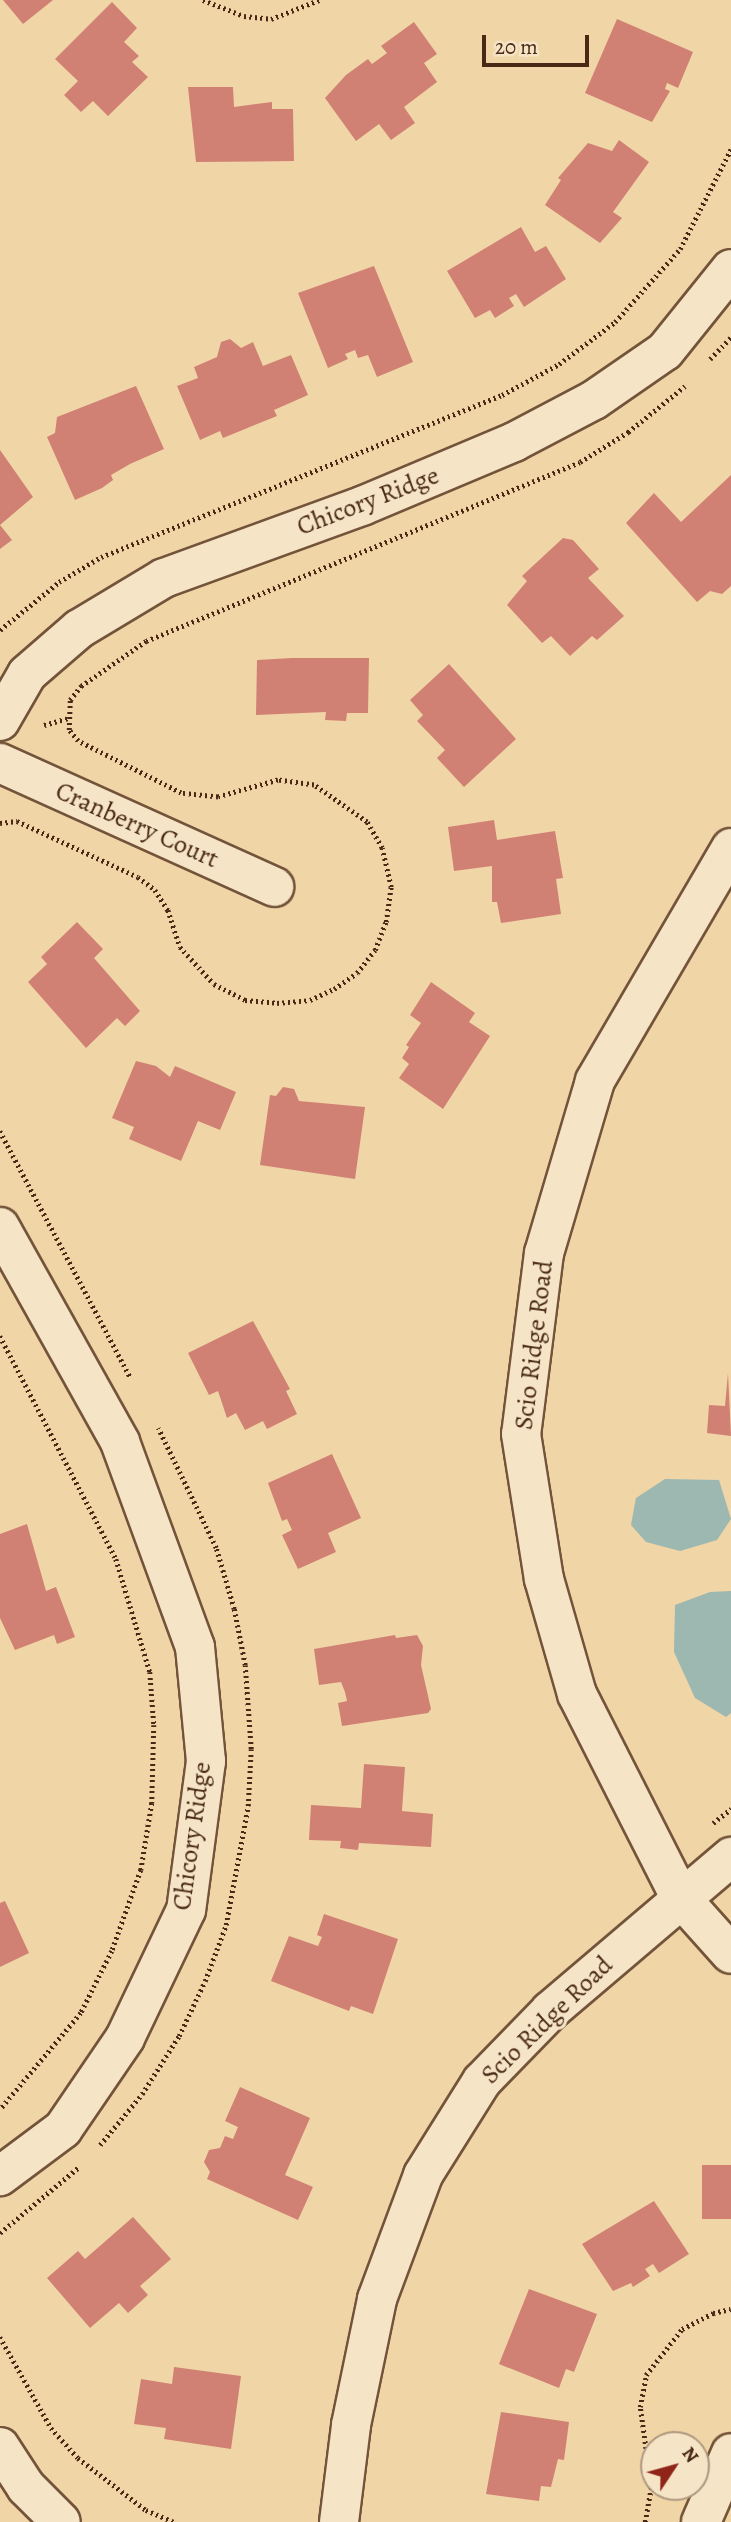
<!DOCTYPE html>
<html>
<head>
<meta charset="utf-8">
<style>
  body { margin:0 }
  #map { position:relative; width:731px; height:2522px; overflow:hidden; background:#f0d5a7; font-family:Alegreya,serif }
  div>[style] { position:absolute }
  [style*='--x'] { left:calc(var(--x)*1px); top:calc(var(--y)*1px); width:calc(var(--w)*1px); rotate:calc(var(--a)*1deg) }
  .water>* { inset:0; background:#9db7b1 }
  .building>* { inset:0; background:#d18173; transform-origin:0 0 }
  .path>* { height:4.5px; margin-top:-2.25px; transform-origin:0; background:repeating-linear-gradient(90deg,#492915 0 2px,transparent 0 5.5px) }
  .roads { filter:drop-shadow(2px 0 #73543a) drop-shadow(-2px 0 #73543a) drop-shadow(0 2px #73543a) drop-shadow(0 -2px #73543a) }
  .minor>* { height:38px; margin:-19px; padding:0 19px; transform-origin:19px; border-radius:19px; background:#f5e4c6 }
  span { translate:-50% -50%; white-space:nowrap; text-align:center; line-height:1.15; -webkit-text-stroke:6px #f5e4c6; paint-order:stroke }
  .street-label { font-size:26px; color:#492915 }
  .north { position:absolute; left:640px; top:2431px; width:70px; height:70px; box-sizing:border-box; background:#f5e4c6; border:2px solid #b0997f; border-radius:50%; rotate:54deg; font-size:19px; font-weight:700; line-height:28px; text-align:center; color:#492915 }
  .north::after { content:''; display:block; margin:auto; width:24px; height:32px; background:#8f2418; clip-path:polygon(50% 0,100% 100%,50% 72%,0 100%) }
  .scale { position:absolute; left:482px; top:35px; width:107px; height:32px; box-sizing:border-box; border:4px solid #492915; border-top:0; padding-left:9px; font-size:21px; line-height:24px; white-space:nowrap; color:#492915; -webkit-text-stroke:5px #f5e4c6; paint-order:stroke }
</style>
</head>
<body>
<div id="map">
  <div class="water">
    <i style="clip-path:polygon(665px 1479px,719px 1480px,731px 1519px,717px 1540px,680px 1551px,646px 1542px,631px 1525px,636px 1498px)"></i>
    <i style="clip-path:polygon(731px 1591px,731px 1713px,726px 1717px,695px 1698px,674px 1652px,675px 1605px,710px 1592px)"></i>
  </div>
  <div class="building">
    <i style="clip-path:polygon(3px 0,53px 0,23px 24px)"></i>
    <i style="clip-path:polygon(112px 2px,137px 28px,124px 42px,139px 56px,132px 62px,148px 77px,108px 116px,93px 101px,81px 112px,64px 95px,78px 81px,55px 59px)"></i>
    <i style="clip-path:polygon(617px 19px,693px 52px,678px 88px,667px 83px,665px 89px,670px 91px,652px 122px,585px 93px)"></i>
    <i style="clip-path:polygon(414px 22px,437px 54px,424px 63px,437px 82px,404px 107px,415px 123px,391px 140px,379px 124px,356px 141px,325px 98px,346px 75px,368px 59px,372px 64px,387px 53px,381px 46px)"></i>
    <i style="clip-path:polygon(188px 87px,233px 87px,234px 107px,272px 102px,272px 109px,293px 109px,294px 161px,196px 162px)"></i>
    <i style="clip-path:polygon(619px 140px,649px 162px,613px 212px,622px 218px,600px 243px,545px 205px,561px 180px,558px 178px,588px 143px,612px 151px)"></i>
    <i style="clip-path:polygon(521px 227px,535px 252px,546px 246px,566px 279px,524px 307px,516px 294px,509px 298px,514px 306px,495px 318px,490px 310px,475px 318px,447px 271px)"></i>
    <i style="clip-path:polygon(374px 266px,413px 362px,377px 377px,368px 355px,358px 358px,355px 350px,345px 354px,348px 359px,328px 368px,298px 293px)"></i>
    <i style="clip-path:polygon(230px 339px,241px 348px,253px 342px,263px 366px,291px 355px,308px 395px,274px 410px,277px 416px,223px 438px,220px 431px,200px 440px,177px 386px,198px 378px,194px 367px,217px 357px,221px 342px)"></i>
    <i style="clip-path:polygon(136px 386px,164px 449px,130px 464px,111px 475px,113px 480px,102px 488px,75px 500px,47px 437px,55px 433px,57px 417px)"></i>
    <i style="clip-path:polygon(0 450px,33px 497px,0 525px,12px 540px,0 549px)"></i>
    <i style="clip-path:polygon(731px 475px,731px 586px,722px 594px,710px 591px,697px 602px,626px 523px,654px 493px,681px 522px)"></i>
    <i style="clip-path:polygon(563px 538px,573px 540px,599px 569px,588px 578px,624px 616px,597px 640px,592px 636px,570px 656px,551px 636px,542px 643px,507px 605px,527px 581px,522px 576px)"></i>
    <i style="clip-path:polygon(292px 658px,369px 658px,368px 713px,347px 713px,346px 721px,325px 720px,326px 712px,256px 715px,257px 660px)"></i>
    <i style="clip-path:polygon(449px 664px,516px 739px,464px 787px,437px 758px,445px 750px,417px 721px,423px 715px,410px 700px)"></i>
    <i style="clip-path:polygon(494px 820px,497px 840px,555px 831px,563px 878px,556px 879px,561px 914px,501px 923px,497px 902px,492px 902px,492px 866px,454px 871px,448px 827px)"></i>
    <i style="clip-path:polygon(77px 922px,103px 949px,94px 958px,140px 1011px,125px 1026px,117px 1018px,86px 1048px,28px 982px,47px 964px,41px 957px)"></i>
    <i style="clip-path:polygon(431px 982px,475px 1013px,469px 1022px,490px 1036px,443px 1109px,399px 1078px,409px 1064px,402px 1058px,409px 1047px,406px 1045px,421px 1023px,410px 1015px)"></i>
    <i style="clip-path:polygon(136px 1061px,156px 1066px,170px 1077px,175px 1066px,236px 1092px,220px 1130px,198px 1121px,181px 1161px,129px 1139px,134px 1127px,112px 1118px)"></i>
    <i style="clip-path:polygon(283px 1087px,294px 1089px,299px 1101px,365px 1107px,355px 1179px,260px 1165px,270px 1095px,276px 1096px)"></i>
    <i style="clip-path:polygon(253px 1321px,290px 1389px,286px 1391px,297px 1414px,267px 1429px,263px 1421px,245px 1430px,236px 1413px,227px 1418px,218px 1391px,209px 1395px,188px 1353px)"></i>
    <i style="clip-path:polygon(728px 1373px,731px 1436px,707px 1433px,709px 1405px,725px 1406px)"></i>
    <i style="clip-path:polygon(332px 1454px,361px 1518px,328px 1533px,336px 1552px,298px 1569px,282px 1535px,292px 1530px,287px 1519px,282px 1521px,268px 1483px)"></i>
    <i style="clip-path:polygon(27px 1524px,46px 1591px,56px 1587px,75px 1637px,57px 1644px,54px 1635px,15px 1650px,0 1618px,0 1534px)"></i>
    <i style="clip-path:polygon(395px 1635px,396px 1638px,417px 1635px,423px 1646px,421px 1665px,431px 1709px,428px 1713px,342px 1726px,338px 1703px,347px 1701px,345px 1692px,341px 1682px,319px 1685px,314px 1649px)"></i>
    <i style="clip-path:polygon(364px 1764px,405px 1767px,402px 1811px,433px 1814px,431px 1847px,359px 1843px,358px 1850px,340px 1848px,341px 1841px,309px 1840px,311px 1805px,361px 1808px)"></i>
    <i style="clip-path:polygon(5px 1901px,29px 1953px,0 1967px,0 1903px)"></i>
    <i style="clip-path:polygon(324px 1914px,398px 1939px,373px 2014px,351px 2006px,349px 2011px,271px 1981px,289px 1936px,318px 1946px,322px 1937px,317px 1935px)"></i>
    <i style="clip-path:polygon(240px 2087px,310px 2118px,285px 2175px,313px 2187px,298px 2220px,207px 2179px,210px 2172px,204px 2162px,209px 2150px,220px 2148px,225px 2136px,233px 2139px,238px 2127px,225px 2121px)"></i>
    <i style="left:702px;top:2165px;width:29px;height:54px"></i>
    <i style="clip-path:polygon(654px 2201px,689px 2254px,659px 2273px,653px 2264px,645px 2269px,650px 2276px,633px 2287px,631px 2283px,613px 2291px,582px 2244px)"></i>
    <i style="clip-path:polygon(133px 2217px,171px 2259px,140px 2286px,148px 2295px,128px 2313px,119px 2303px,90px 2328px,47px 2278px,78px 2251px,85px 2259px)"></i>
    <i style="clip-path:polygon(529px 2289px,597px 2314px,574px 2372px,566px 2369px,559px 2388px,499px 2364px)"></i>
    <i style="clip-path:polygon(174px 2367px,241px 2376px,231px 2449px,164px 2439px,166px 2428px,134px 2424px,141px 2379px,172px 2384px)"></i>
    <i style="clip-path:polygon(501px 2412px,569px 2422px,564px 2460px,558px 2459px,551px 2487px,541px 2486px,539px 2501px,486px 2494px)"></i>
  </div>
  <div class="path">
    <i style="--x:203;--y:0;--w:44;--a:21.3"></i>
    <i style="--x:244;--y:16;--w:27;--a:6"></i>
    <i style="--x:271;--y:19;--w:52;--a:-21.6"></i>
    <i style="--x:710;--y:359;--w:30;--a:-46"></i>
    <i style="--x:0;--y:630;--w:76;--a:-39.1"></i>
    <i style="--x:59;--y:582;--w:49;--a:-30.8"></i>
    <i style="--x:101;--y:557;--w:432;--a:-22"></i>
    <i style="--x:502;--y:395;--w:65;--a:-28.5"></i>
    <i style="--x:559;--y:364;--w:70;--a:-36.9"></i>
    <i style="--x:615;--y:322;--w:98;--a:-48.3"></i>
    <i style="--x:680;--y:249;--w:112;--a:-63"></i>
    <i style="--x:44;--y:725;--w:25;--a:-16"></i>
    <i style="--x:0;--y:823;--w:17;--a:-7"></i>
    <i style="--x:17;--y:821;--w:133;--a:24.8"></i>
    <i style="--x:138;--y:877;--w:21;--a:37"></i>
    <i style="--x:155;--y:890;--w:24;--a:57"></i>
    <i style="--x:168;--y:910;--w:39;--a:72"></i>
    <i style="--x:180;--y:947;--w:50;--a:47.4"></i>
    <i style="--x:214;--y:984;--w:35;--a:27"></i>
    <i style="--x:245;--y:1000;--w:32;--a:5"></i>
    <i style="--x:277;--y:1003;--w:33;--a:-5"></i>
    <i style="--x:310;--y:1000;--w:26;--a:-25"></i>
    <i style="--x:334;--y:989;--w:28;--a:-35"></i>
    <i style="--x:357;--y:973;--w:29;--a:-52"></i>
    <i style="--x:375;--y:950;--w:30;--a:-69"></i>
    <i style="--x:386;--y:922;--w:35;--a:-82"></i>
    <i style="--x:391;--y:887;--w:40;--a:-103"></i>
    <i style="--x:382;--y:848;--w:30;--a:-120"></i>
    <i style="--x:367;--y:822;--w:65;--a:-145.1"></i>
    <i style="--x:314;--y:785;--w:36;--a:-172"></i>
    <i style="--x:278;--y:780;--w:62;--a:164.2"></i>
    <i style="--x:218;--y:797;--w:37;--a:-174"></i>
    <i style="--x:181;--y:793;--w:115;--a:-153.2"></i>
    <i style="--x:78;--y:741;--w:14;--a:-129"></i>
    <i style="--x:69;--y:730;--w:30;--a:-88"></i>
    <i style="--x:70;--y:700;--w:18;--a:-52"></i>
    <i style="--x:81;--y:686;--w:79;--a:-34.7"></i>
    <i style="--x:146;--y:641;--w:469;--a:-22.4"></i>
    <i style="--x:580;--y:462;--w:57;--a:-32"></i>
    <i style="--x:628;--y:432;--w:73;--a:-38.9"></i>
    <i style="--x:0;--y:1131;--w:278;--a:62.1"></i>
    <i style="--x:0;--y:1336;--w:251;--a:62.5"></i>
    <i style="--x:116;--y:1559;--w:118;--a:73.3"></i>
    <i style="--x:150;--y:1672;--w:53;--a:85.7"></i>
    <i style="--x:154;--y:1725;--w:78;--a:91.5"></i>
    <i style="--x:152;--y:1803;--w:68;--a:99.3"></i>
    <i style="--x:141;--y:1870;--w:86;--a:109.7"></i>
    <i style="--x:112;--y:1951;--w:69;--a:116.6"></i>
    <i style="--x:81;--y:2013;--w:126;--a:129.9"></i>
    <i style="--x:713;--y:1823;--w:23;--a:-38"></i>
    <i style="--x:100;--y:2145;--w:66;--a:-50.5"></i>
    <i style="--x:142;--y:2094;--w:69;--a:-57.5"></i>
    <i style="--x:179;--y:2036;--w:61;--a:-64.7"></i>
    <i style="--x:205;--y:1981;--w:60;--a:-69.4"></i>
    <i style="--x:226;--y:1925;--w:121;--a:-79.5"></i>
    <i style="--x:248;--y:1806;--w:57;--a:-87"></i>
    <i style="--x:251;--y:1749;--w:84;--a:-94.1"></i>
    <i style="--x:245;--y:1665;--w:57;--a:-101.1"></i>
    <i style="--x:234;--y:1609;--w:64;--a:-106.4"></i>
    <i style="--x:216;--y:1548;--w:133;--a:-115.8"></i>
    <i style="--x:0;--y:2233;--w:104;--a:-39.9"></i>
    <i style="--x:0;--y:2337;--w:104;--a:60.7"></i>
    <i style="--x:51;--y:2428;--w:40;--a:48"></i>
    <i style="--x:78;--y:2458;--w:86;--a:37.4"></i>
    <i style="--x:146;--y:2510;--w:30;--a:23"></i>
    <i style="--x:645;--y:2522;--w:36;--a:-80"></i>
    <i style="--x:651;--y:2487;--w:81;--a:-97.8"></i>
    <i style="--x:640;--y:2407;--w:33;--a:-79"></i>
    <i style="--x:646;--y:2375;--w:58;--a:-52"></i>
    <i style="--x:682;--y:2329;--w:35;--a:-27"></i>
    <i style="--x:713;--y:2313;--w:18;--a:-13"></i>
  </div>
  <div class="roads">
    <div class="minor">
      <i style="--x:0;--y:721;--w:54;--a:-60.1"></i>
      <i style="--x:27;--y:674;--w:69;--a:-40.9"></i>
      <i style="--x:79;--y:629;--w:99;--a:-31"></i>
      <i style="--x:164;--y:578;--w:211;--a:-20"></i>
      <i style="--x:362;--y:506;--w:165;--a:-22.8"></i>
      <i style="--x:514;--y:442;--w:90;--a:-27.7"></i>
      <i style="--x:594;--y:400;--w:86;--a:-34.6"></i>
      <i style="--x:665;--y:351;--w:105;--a:-51.2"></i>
      <i style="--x:0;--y:763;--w:301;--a:24.3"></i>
      <i style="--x:731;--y:848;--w:270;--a:120.3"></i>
      <i style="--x:595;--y:1081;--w:179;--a:106.5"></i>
      <i style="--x:544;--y:1253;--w:182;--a:97.2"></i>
      <i style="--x:521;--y:1434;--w:147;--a:81"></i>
      <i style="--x:544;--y:1579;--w:120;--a:74"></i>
      <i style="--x:577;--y:1694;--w:228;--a:63.1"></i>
      <i style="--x:680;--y:1897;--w:76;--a:48.2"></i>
      <i style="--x:0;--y:1227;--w:246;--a:60.8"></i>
      <i style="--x:120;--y:1442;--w:218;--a:69.9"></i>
      <i style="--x:195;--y:1647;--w:115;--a:84.5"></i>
      <i style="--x:206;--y:1761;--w:150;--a:97.6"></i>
      <i style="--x:186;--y:1910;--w:142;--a:115.5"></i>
      <i style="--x:125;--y:2038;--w:110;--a:124.3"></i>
      <i style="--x:63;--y:2129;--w:79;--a:143.3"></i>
      <i style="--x:0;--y:2447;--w:48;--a:57"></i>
      <i style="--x:26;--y:2487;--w:49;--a:45"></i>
      <i style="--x:339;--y:2522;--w:98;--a:-82.9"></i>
      <i style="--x:351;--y:2425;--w:129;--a:-78.3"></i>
      <i style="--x:377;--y:2299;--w:132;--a:-69.6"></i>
      <i style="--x:423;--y:2175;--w:111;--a:-57.9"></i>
      <i style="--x:482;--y:2081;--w:98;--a:-45.8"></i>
      <i style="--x:550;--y:2011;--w:238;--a:-40.4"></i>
      <i style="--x:701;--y:2522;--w:75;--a:-66.5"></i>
    </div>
  </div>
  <div class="street-label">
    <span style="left:368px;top:501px;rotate:-21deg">Chicory Ridge</span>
    <span style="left:137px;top:825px;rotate:24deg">Cranberry Court</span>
    <span style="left:534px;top:1345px;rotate:-83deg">Scio Ridge Road</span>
    <span style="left:192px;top:1836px;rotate:-82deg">Chicory Ridge</span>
    <span style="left:547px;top:2020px;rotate:-44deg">Scio Ridge Road</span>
  </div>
  <div class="north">N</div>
  <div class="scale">20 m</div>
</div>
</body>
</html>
